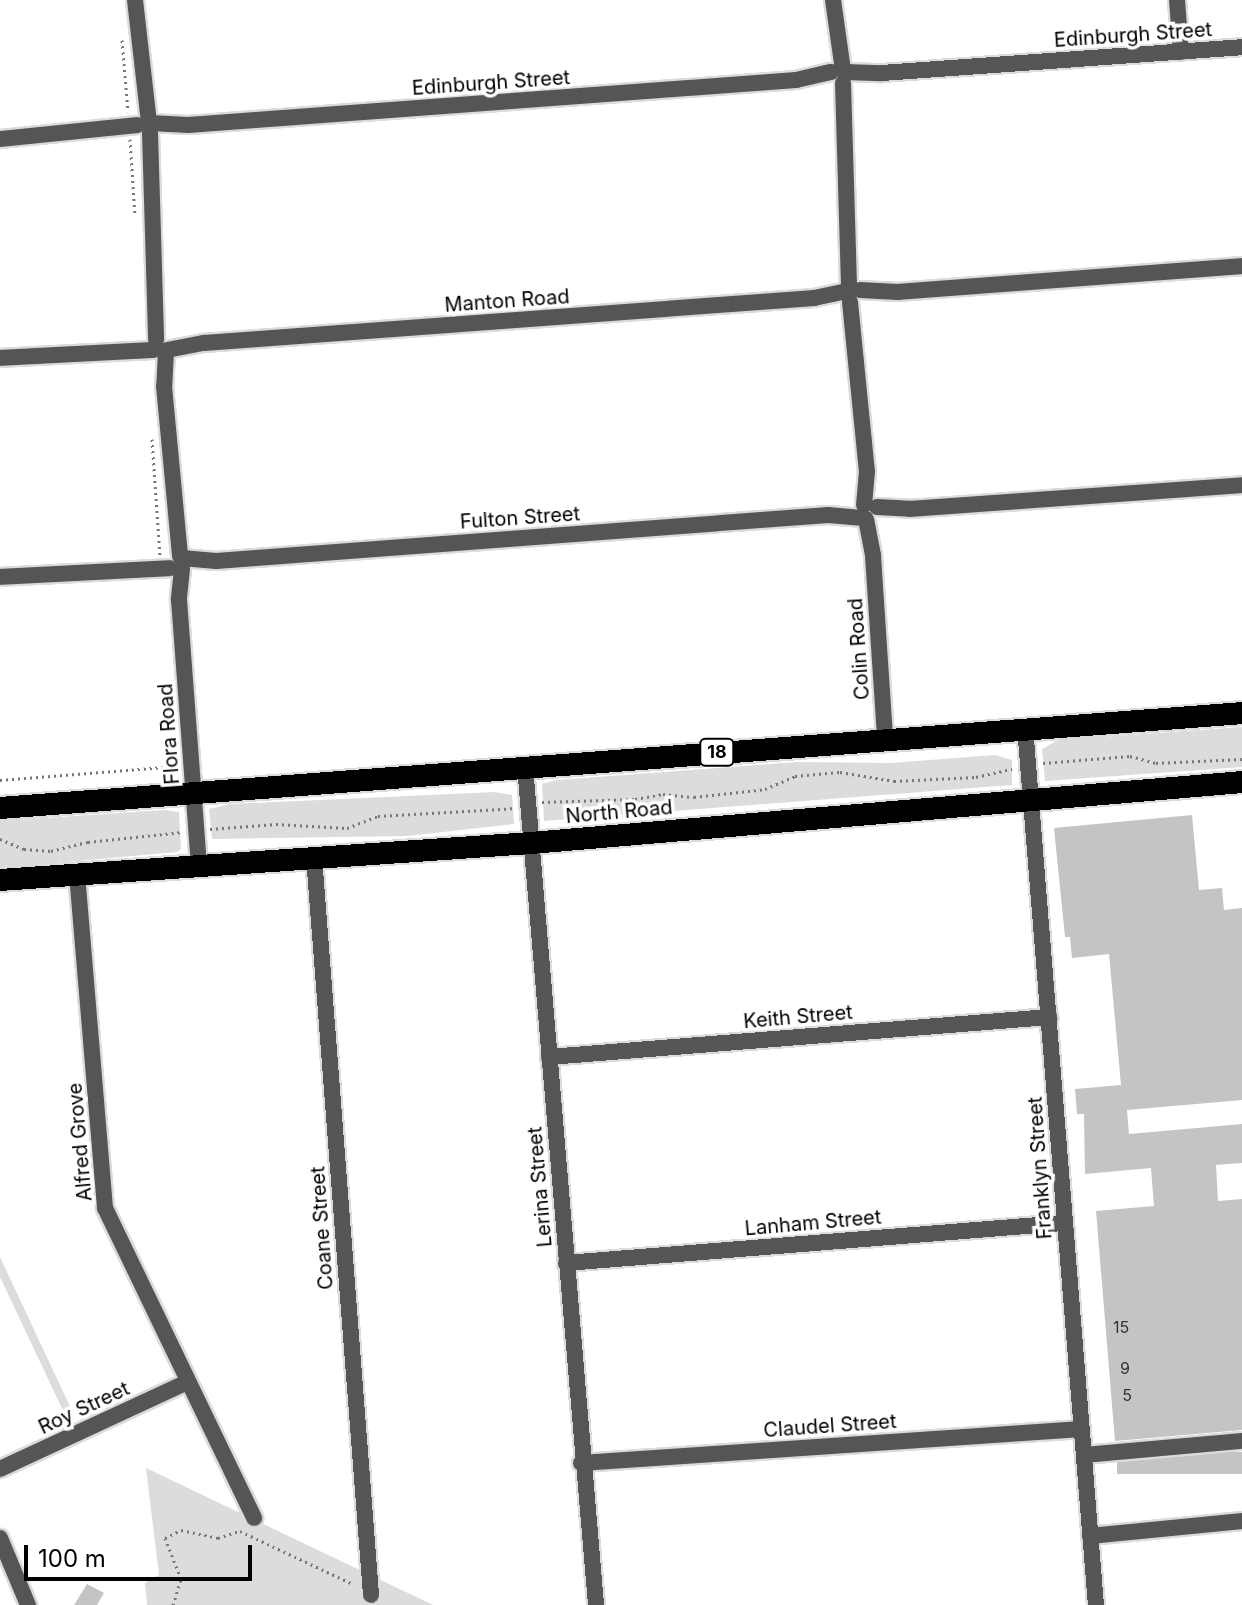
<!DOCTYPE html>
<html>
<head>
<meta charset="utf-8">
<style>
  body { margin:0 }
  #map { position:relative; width:1242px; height:1605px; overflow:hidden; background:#fff; font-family:Inter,sans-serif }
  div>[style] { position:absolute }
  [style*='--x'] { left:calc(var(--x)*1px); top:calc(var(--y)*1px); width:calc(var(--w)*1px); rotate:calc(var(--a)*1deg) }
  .green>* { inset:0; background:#dcdcdc }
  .building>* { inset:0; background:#c4c4c4; transform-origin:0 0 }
  .path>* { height:3px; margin-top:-1.5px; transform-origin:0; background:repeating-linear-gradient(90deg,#777 0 2px,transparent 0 6px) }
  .roads { filter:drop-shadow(2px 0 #dbdbdb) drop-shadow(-2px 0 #dbdbdb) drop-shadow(0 2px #dbdbdb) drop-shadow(0 -2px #dbdbdb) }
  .minor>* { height:16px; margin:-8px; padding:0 8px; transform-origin:8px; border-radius:8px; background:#555 }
  .highway>* { height:22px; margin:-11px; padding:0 11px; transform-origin:11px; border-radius:11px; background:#000 }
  span { translate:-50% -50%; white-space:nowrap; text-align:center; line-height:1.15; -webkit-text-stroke:7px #fff; paint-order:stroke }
  .number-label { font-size:16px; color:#313131 }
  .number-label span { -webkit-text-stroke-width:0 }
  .shield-label span { padding:2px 6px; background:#fff; border:2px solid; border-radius:6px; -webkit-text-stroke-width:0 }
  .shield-label { font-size:18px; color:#000; font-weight:700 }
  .street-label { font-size:20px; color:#000 }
  .scale { position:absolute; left:24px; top:1545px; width:228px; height:36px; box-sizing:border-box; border:4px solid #000; border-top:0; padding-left:10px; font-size:24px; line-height:28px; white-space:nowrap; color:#000; -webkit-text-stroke:6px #fff; paint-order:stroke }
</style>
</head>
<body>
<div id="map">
  <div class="green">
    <i style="clip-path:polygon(1242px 727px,1242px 767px,1045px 781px,1042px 749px,1058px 740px)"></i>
    <i style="clip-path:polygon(995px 755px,1012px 760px,1012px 785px,544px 821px,542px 784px,557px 780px,796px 762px,891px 763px)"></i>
    <i style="clip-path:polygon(495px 792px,512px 795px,514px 824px,407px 836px,212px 839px,209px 809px,230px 804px)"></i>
    <i style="clip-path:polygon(164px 810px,179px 812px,181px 849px,177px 852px,0 868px,0 821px)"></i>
    <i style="clip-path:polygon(0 1257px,74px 1415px,67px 1419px,0 1277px)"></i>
    <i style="clip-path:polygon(146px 1468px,433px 1605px,147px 1605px,145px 1583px,159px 1575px)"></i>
  </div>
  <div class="building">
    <i style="clip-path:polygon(1192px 815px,1199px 890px,1222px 888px,1224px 910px,1242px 908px,1242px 1100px,1127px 1110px,1129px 1134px,1242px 1124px,1242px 1163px,1216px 1165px,1218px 1201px,1242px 1199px,1242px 1430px,1115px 1441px,1096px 1211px,1154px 1206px,1151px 1168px,1085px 1174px,1084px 1114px,1077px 1114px,1075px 1089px,1121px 1085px,1109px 954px,1072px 958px,1070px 937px,1065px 937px,1054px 828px)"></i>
    <i style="left:1242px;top:1452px;width:22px;height:125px;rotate:90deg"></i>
    <i style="clip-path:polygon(87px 1584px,104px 1593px,97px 1605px,74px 1605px)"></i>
  </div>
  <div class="path">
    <i style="--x:122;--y:40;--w:72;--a:85.2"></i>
    <i style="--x:130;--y:139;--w:77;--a:86.3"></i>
    <i style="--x:152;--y:439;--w:116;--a:86.1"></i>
    <i style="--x:1043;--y:763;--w:87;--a:-4.6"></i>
    <i style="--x:1130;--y:756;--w:27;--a:15"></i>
    <i style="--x:1156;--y:763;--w:86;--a:-2.7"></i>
    <i style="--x:0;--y:780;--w:178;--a:-4.5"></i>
    <i style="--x:542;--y:802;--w:93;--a:-1.8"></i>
    <i style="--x:635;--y:799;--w:28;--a:-10"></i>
    <i style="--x:663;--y:794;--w:31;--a:6"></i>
    <i style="--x:694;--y:797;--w:71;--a:-6.4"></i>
    <i style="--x:765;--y:789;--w:33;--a:-23"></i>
    <i style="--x:795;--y:776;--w:45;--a:-5.1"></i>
    <i style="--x:840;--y:772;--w:55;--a:9.5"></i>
    <i style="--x:894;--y:781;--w:82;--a:-2.8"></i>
    <i style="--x:976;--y:777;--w:37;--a:-13"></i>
    <i style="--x:210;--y:829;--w:66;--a:-4.3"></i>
    <i style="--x:276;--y:824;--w:71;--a:3.2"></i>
    <i style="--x:347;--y:828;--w:33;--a:-21"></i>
    <i style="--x:378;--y:816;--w:137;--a:-3.3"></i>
    <i style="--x:0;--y:839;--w:26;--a:23"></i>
    <i style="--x:24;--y:849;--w:27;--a:4"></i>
    <i style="--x:51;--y:851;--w:38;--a:-14"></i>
    <i style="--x:88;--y:842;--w:95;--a:-6.1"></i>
    <i style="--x:173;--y:1605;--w:27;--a:-73"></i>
    <i style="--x:181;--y:1579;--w:44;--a:-111.3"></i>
    <i style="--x:165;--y:1538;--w:18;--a:-27"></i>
    <i style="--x:181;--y:1530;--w:38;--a:12"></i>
    <i style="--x:218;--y:1538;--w:23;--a:-18"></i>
    <i style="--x:240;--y:1531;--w:125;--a:25.1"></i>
  </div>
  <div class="roads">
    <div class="minor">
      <i style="--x:135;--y:0;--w:123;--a:83.5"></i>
      <i style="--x:833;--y:0;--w:71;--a:81.9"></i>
      <i style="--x:1177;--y:0;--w:52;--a:85.6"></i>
      <i style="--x:845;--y:72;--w:37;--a:2"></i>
      <i style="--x:882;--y:73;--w:361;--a:-4.1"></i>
      <i style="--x:843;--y:83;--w:206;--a:88.3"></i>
      <i style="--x:150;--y:123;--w:38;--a:3"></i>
      <i style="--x:188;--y:125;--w:610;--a:-4.23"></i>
      <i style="--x:796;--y:80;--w:36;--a:-13"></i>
      <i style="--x:150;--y:133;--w:207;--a:88.3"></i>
      <i style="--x:0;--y:139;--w:138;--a:-5.8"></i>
      <i style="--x:860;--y:290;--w:38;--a:3"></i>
      <i style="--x:898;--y:292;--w:345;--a:-4.3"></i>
      <i style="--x:850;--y:302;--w:170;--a:84.3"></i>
      <i style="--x:867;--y:471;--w:34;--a:95"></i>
      <i style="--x:167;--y:350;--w:38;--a:-11"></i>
      <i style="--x:204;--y:343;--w:612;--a:-4.22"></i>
      <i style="--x:814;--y:298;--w:35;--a:-12"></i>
      <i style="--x:166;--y:352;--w:34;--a:93"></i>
      <i style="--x:164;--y:386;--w:171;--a:84.6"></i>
      <i style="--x:0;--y:358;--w:154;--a:-3"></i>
      <i style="--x:877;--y:507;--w:33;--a:3"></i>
      <i style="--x:910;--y:509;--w:333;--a:-4.1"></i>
      <i style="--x:866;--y:519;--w:38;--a:79"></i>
      <i style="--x:873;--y:556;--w:183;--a:86.2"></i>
      <i style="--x:182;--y:558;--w:34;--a:5"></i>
      <i style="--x:216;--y:561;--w:614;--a:-4.3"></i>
      <i style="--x:828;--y:515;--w:36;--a:5"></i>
      <i style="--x:182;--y:569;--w:31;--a:96"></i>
      <i style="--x:179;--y:600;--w:265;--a:85.7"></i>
      <i style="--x:0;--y:577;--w:170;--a:-3"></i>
      <i style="--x:1025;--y:727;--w:881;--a:85.38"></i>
      <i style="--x:525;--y:766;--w:842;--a:85.16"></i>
      <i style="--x:314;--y:857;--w:740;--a:85.58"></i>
      <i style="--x:77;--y:874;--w:335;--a:85.2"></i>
      <i style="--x:105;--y:1208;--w:344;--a:64.3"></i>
      <i style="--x:549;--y:1057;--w:502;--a:-4.57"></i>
      <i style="--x:566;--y:1263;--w:500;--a:-4.6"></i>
      <i style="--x:1084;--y:1455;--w:159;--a:-5.1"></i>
      <i style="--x:581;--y:1463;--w:502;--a:-3.88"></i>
      <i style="--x:0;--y:1469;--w:204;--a:-24.9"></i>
      <i style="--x:1090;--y:1536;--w:153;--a:-5.6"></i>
      <i style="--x:0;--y:1538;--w:73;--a:67.3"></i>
    </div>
    <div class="highway">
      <i style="--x:0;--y:808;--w:1246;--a:-4.37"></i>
      <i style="--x:0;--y:880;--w:532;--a:-3.99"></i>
      <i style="--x:531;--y:843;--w:714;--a:-4.9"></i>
    </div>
  </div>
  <div class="number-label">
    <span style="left:1121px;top:1327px">15</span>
    <span style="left:1125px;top:1368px">9</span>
    <span style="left:1127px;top:1395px">5</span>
  </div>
  <div class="shield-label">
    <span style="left:717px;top:752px">18</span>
  </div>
  <div class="street-label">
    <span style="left:1133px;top:35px;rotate:-4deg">Edinburgh Street</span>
    <span style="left:491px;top:83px;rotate:-4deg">Edinburgh Street</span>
    <span style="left:507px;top:301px;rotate:-4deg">Manton Road</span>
    <span style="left:520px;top:518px;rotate:-4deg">Fulton Street</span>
    <span style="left:859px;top:649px;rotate:-94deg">Colin Road</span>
    <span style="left:169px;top:734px;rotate:-94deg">Flora Road</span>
    <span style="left:619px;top:812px;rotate:-5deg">North Road</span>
    <span style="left:798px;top:1017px;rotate:-5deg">Keith Street</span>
    <span style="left:80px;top:1142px;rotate:-95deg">Alfred Grove</span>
    <span style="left:1040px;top:1168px;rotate:-94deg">Franklyn Street</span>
    <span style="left:540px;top:1187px;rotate:-95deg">Lerina Street</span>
    <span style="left:813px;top:1223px;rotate:-5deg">Lanham Street</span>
    <span style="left:322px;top:1228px;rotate:-94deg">Coane Street</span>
    <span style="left:84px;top:1408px;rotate:-25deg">Roy Street</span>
    <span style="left:830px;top:1426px;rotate:-4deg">Claudel Street</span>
  </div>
  <div class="scale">100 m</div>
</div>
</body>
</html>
